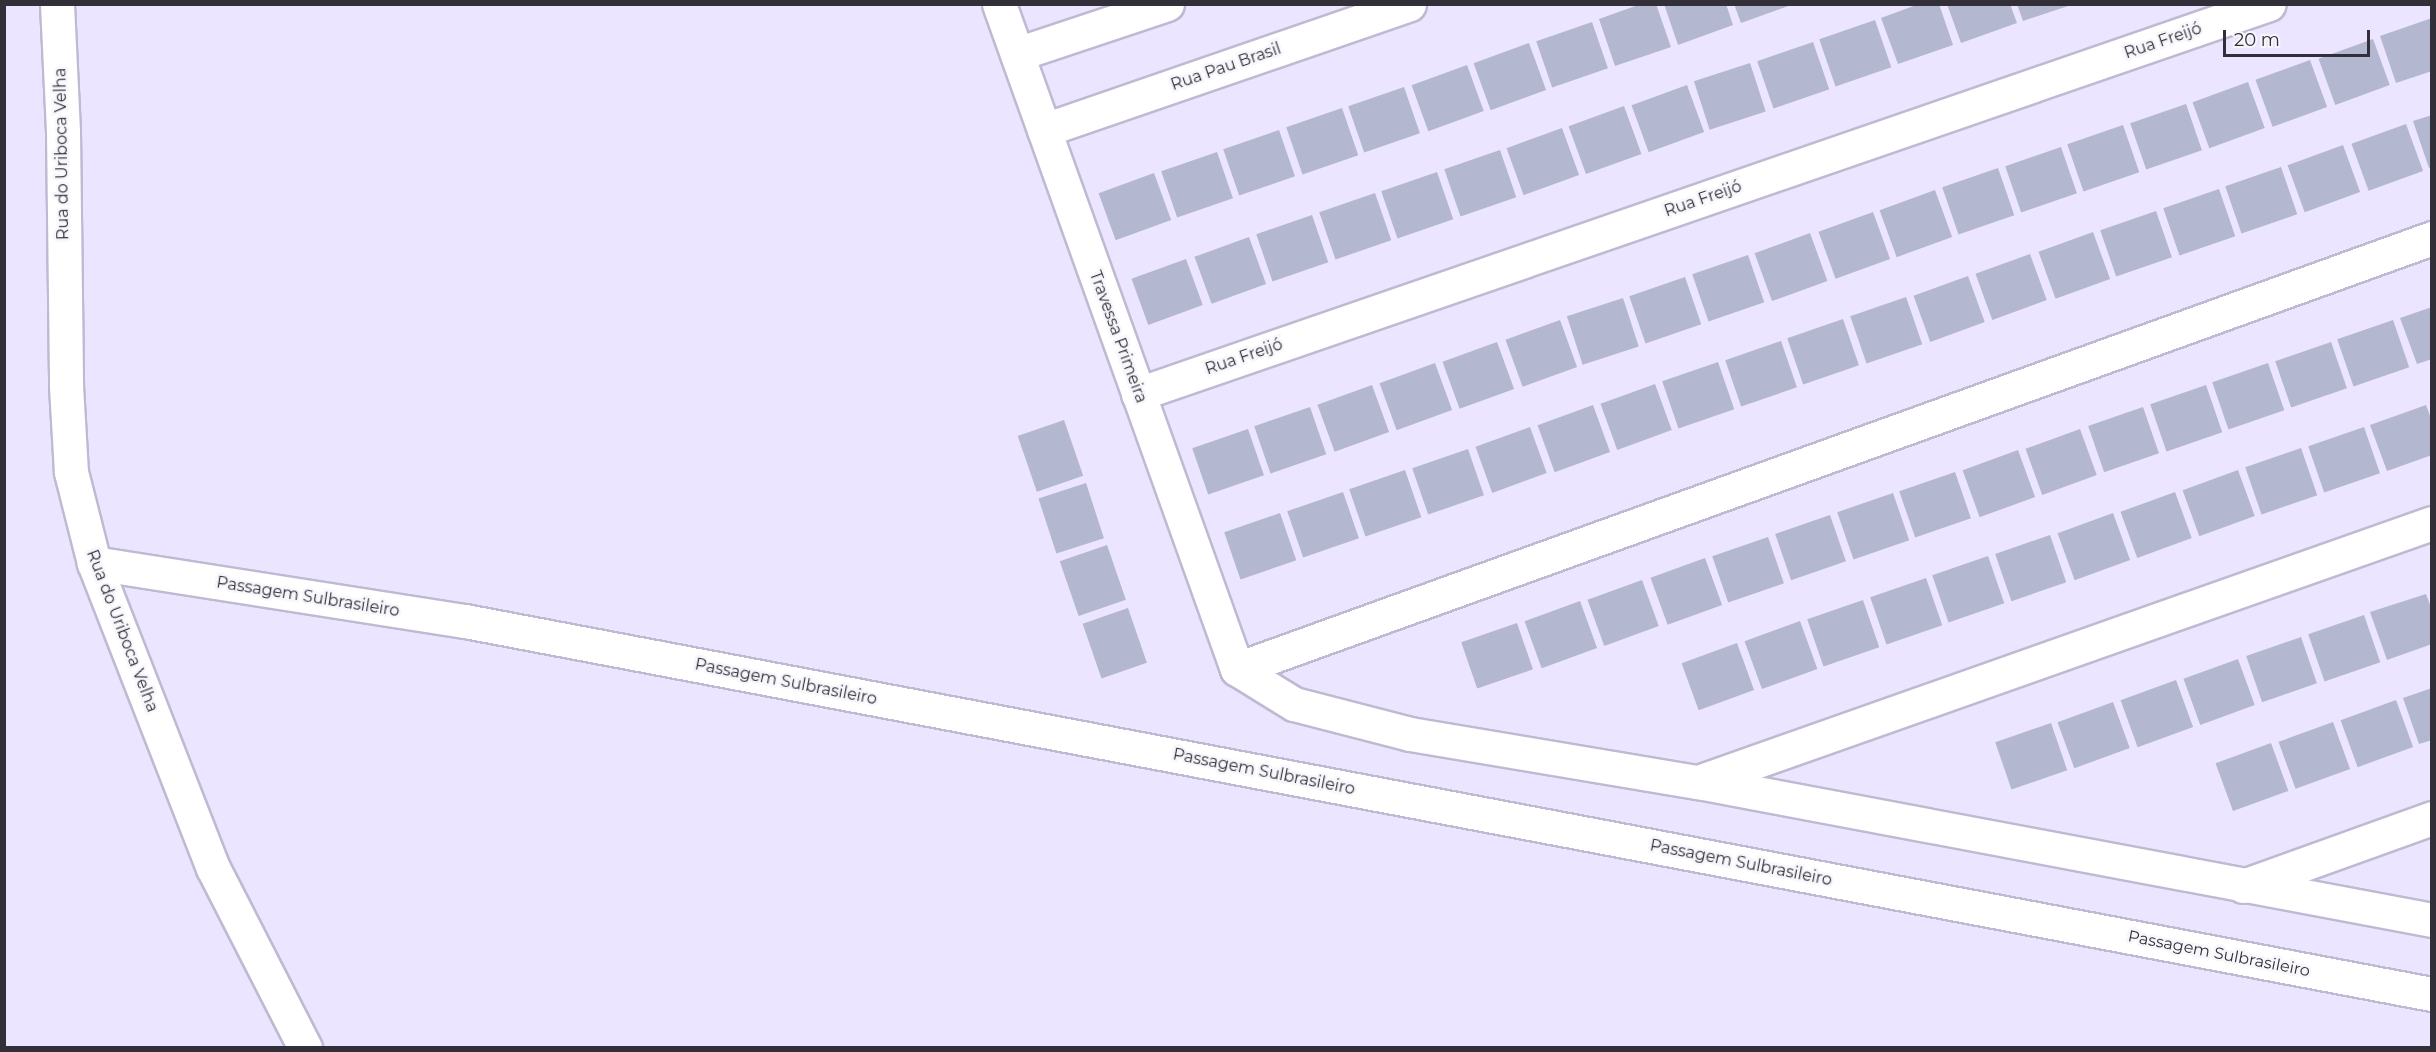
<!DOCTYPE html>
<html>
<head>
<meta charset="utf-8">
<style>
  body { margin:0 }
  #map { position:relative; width:2436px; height:1052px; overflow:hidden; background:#ece5ff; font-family:Montserrat,sans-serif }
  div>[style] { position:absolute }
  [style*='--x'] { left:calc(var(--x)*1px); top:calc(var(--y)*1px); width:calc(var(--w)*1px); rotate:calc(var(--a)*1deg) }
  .building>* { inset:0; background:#b3b7d0; transform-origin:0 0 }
  .roads { filter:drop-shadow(2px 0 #c0b9d2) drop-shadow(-2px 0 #c0b9d2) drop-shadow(0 2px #c0b9d2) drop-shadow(0 -2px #c0b9d2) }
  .street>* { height:33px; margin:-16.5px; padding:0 16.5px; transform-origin:16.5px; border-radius:16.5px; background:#fff }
  .secondary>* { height:33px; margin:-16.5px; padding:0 16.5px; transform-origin:16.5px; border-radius:16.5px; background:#fff }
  span { translate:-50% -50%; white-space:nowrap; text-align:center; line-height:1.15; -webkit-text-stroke:5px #f7f6fb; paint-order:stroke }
  .street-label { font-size:16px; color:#322f39 }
  .frame { position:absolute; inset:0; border:6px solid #322f39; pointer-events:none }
  .scale { position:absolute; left:2223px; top:30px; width:147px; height:27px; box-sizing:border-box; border:3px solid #322f39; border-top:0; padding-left:8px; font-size:18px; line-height:21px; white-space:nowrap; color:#322f39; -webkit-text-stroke:4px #f7f6fb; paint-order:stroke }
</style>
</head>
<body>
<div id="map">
  <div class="building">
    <i style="clip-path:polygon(1641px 4px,1656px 4px,1671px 47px,1615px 66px,1599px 19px)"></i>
    <i style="clip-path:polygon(1664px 4px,1726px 4px,1733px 25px,1678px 45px)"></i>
    <i style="clip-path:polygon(1734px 4px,1791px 4px,1791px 5px,1741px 23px)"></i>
    <i style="clip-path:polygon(1919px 4px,1939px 4px,1953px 45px,1898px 64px,1881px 18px)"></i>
    <i style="clip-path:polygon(1947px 4px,2010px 4px,2017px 23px,1961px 43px)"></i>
    <i style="clip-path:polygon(2017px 4px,2071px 4px,2071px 5px,2023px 21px)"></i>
    <i style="clip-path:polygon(2432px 18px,2432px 71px,2396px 83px,2380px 36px)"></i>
    <i style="left:1875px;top:20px;width:50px;height:59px;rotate:71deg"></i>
    <i style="left:1592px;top:22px;width:49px;height:59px;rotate:71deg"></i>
    <i style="left:2373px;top:39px;width:49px;height:58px;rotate:70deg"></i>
    <i style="left:1813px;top:42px;width:50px;height:59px;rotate:71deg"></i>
    <i style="left:1529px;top:43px;width:50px;height:59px;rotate:70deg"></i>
    <i style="left:2310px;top:60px;width:50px;height:58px;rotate:70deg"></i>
    <i style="left:1750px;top:63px;width:51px;height:59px;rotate:72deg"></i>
    <i style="left:1467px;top:65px;width:49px;height:59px;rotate:70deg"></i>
    <i style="left:2248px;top:82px;width:49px;height:59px;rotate:70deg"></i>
    <i style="left:1687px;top:85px;width:50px;height:59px;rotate:70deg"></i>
    <i style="left:1404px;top:87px;width:49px;height:59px;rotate:71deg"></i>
    <i style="left:2186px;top:104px;width:49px;height:59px;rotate:71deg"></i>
    <i style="left:1624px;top:106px;width:51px;height:59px;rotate:70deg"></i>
    <i style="left:1342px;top:108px;width:50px;height:59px;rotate:71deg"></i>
    <i style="clip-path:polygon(2432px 115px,2432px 167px,2429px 168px,2413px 121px)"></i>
    <i style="left:2406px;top:124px;width:50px;height:58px;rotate:70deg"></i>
    <i style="left:2123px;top:125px;width:50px;height:59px;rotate:71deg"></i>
    <i style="left:1562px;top:128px;width:50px;height:59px;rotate:70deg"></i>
    <i style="left:1279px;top:130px;width:49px;height:59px;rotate:71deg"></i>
    <i style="left:2343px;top:145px;width:50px;height:59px;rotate:70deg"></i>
    <i style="left:2061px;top:147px;width:49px;height:59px;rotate:71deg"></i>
    <i style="left:1500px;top:150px;width:50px;height:59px;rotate:71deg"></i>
    <i style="left:1217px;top:152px;width:49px;height:59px;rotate:71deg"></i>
    <i style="left:2281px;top:167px;width:50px;height:59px;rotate:71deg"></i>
    <i style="left:1998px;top:168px;width:50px;height:59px;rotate:71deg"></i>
    <i style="left:1437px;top:172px;width:50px;height:59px;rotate:71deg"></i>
    <i style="left:1154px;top:173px;width:50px;height:59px;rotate:70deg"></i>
    <i style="left:2219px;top:189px;width:50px;height:59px;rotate:71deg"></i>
    <i style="left:1935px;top:190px;width:50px;height:59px;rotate:70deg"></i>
    <i style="left:1375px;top:193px;width:50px;height:59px;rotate:71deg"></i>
    <i style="left:2156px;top:211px;width:49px;height:59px;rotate:71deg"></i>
    <i style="left:1873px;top:212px;width:50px;height:58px;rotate:70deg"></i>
    <i style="left:1312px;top:215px;width:50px;height:59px;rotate:71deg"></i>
    <i style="left:2093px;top:232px;width:50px;height:58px;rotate:70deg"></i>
    <i style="left:1810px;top:233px;width:51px;height:59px;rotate:70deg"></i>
    <i style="left:1249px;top:237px;width:50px;height:58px;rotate:70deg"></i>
    <i style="left:2030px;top:254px;width:49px;height:58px;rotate:70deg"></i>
    <i style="left:1748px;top:255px;width:50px;height:59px;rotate:71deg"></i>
    <i style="left:1186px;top:259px;width:49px;height:58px;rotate:70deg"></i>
    <i style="left:1968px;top:276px;width:49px;height:58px;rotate:70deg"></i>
    <i style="left:1685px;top:277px;width:50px;height:59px;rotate:71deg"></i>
    <i style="left:1906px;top:297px;width:50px;height:59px;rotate:71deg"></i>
    <i style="left:1623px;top:298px;width:51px;height:59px;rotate:72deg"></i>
    <i style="clip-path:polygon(2432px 307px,2432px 359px,2417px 364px,2400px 318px)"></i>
    <i style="left:1843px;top:319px;width:49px;height:59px;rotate:71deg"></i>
    <i style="left:1560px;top:320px;width:50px;height:58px;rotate:70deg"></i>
    <i style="left:2393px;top:320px;width:50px;height:59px;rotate:71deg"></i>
    <i style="left:1781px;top:341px;width:49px;height:59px;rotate:71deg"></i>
    <i style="left:1497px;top:342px;width:50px;height:58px;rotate:70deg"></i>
    <i style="left:2331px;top:342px;width:49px;height:59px;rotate:71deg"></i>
    <i style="left:1718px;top:362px;width:50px;height:59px;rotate:71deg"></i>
    <i style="left:1435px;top:363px;width:50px;height:59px;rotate:70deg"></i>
    <i style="left:2268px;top:363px;width:50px;height:59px;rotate:71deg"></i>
    <i style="left:1655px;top:384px;width:49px;height:58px;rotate:70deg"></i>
    <i style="left:1372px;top:385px;width:50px;height:58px;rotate:70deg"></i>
    <i style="left:2206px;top:385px;width:50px;height:59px;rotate:71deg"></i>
    <i style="left:1593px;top:405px;width:50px;height:59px;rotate:70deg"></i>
    <i style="clip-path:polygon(2426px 405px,2432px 421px,2432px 455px,2387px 471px,2370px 425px)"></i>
    <i style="left:1310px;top:407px;width:50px;height:59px;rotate:71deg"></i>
    <i style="left:2143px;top:407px;width:49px;height:58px;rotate:71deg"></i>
    <i style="left:1064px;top:420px;width:59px;height:49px;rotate:71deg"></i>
    <i style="left:1530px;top:427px;width:49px;height:58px;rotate:70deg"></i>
    <i style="left:2364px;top:427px;width:49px;height:59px;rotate:71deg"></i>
    <i style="left:1248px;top:429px;width:49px;height:59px;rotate:71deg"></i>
    <i style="left:2080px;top:429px;width:49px;height:58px;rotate:70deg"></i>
    <i style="left:2301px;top:448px;width:50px;height:59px;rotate:71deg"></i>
    <i style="left:1468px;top:449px;width:49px;height:59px;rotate:71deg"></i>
    <i style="left:2018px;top:450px;width:50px;height:59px;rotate:70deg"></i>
    <i style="left:1405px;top:470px;width:50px;height:59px;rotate:71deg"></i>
    <i style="left:2238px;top:470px;width:49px;height:59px;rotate:70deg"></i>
    <i style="left:1955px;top:472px;width:49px;height:59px;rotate:71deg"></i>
    <i style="left:1086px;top:483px;width:58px;height:50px;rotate:72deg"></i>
    <i style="left:1343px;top:492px;width:49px;height:59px;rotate:71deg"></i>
    <i style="left:2175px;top:492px;width:49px;height:58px;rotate:70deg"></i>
    <i style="left:1893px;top:493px;width:50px;height:59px;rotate:71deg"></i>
    <i style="left:1280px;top:513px;width:50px;height:59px;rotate:71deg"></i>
    <i style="left:2113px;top:513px;width:50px;height:59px;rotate:70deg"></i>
    <i style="left:1830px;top:515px;width:49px;height:58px;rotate:71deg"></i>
    <i style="left:2050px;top:535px;width:50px;height:58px;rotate:71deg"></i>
    <i style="left:1768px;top:537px;width:49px;height:59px;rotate:71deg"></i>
    <i style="left:1107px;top:545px;width:58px;height:50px;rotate:71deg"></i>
    <i style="left:1988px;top:556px;width:50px;height:59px;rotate:71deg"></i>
    <i style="left:1705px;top:558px;width:50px;height:58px;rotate:70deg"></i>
    <i style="left:1926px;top:578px;width:50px;height:59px;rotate:71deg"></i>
    <i style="left:1642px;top:580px;width:49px;height:58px;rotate:70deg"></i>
    <i style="clip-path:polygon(2426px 594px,2432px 610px,2432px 644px,2387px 660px,2370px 612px)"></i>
    <i style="left:1863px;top:600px;width:50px;height:59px;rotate:71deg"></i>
    <i style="left:1580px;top:601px;width:50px;height:59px;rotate:70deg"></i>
    <i style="left:1128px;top:608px;width:58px;height:48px;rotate:71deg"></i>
    <i style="left:2364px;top:615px;width:50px;height:59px;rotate:71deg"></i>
    <i style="left:1800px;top:621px;width:51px;height:59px;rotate:70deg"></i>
    <i style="left:1517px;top:623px;width:49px;height:59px;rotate:71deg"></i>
    <i style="left:2301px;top:637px;width:49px;height:58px;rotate:71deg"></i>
    <i style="left:1737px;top:643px;width:50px;height:59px;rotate:70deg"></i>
    <i style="left:2238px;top:659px;width:49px;height:58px;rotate:70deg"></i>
    <i style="left:2176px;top:680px;width:50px;height:59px;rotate:70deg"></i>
    <i style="clip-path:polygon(2432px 688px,2432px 740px,2419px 744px,2403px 698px)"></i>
    <i style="left:2396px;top:700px;width:50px;height:59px;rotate:70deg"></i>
    <i style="left:2113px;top:702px;width:49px;height:59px;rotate:70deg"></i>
    <i style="left:2333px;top:722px;width:50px;height:58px;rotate:70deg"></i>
    <i style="left:2051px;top:723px;width:50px;height:59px;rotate:71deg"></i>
    <i style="left:2271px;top:743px;width:51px;height:59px;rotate:70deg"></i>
  </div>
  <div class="roads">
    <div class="street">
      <i style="--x:999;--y:4;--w:706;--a:70.31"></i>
      <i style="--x:1017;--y:54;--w:158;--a:-18.4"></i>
      <i style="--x:1044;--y:130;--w:386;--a:-19"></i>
      <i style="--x:1138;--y:394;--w:1196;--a:-19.03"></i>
      <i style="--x:94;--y:563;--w:376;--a:8.9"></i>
      <i style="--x:465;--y:621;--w:2002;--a:10.74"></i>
      <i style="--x:1237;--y:669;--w:1270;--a:-19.83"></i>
      <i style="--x:1237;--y:669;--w:67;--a:31.6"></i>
      <i style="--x:1294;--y:704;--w:120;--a:14.5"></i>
      <i style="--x:1410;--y:734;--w:292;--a:9.5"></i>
      <i style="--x:1698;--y:782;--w:747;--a:10.65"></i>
      <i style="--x:1698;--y:782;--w:778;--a:-19.44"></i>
      <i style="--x:2243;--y:886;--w:201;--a:-19.8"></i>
    </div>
    <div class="secondary">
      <i style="--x:57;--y:4;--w:128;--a:87.3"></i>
      <i style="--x:63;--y:132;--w:254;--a:89.3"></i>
      <i style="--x:66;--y:386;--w:86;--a:86.7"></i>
      <i style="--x:71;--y:472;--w:94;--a:75.8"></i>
      <i style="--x:94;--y:563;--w:327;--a:68.7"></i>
      <i style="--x:213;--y:868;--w:202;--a:62.9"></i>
    </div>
  </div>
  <div class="street-label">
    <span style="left:2163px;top:41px;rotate:-19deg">Rua Freijó</span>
    <span style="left:1226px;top:67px;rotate:-19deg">Rua Pau Brasil</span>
    <span style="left:62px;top:154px;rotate:-91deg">Rua do Uriboca Velha</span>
    <span style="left:1703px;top:199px;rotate:-19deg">Rua Freijó</span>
    <span style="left:1118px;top:337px;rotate:70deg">Travessa Primeira</span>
    <span style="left:1244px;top:357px;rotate:-19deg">Rua Freijó</span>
    <span style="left:308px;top:597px;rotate:9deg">Passagem Sulbrasileiro</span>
    <span style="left:122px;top:631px;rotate:69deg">Rua do Uriboca Velha</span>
    <span style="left:786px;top:682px;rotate:11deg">Passagem Sulbrasileiro</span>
    <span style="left:1264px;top:772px;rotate:11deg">Passagem Sulbrasileiro</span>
    <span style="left:1741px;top:863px;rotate:11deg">Passagem Sulbrasileiro</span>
    <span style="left:2219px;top:954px;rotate:11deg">Passagem Sulbrasileiro</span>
  </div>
  <div class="frame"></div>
  <div class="scale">20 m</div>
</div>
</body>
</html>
